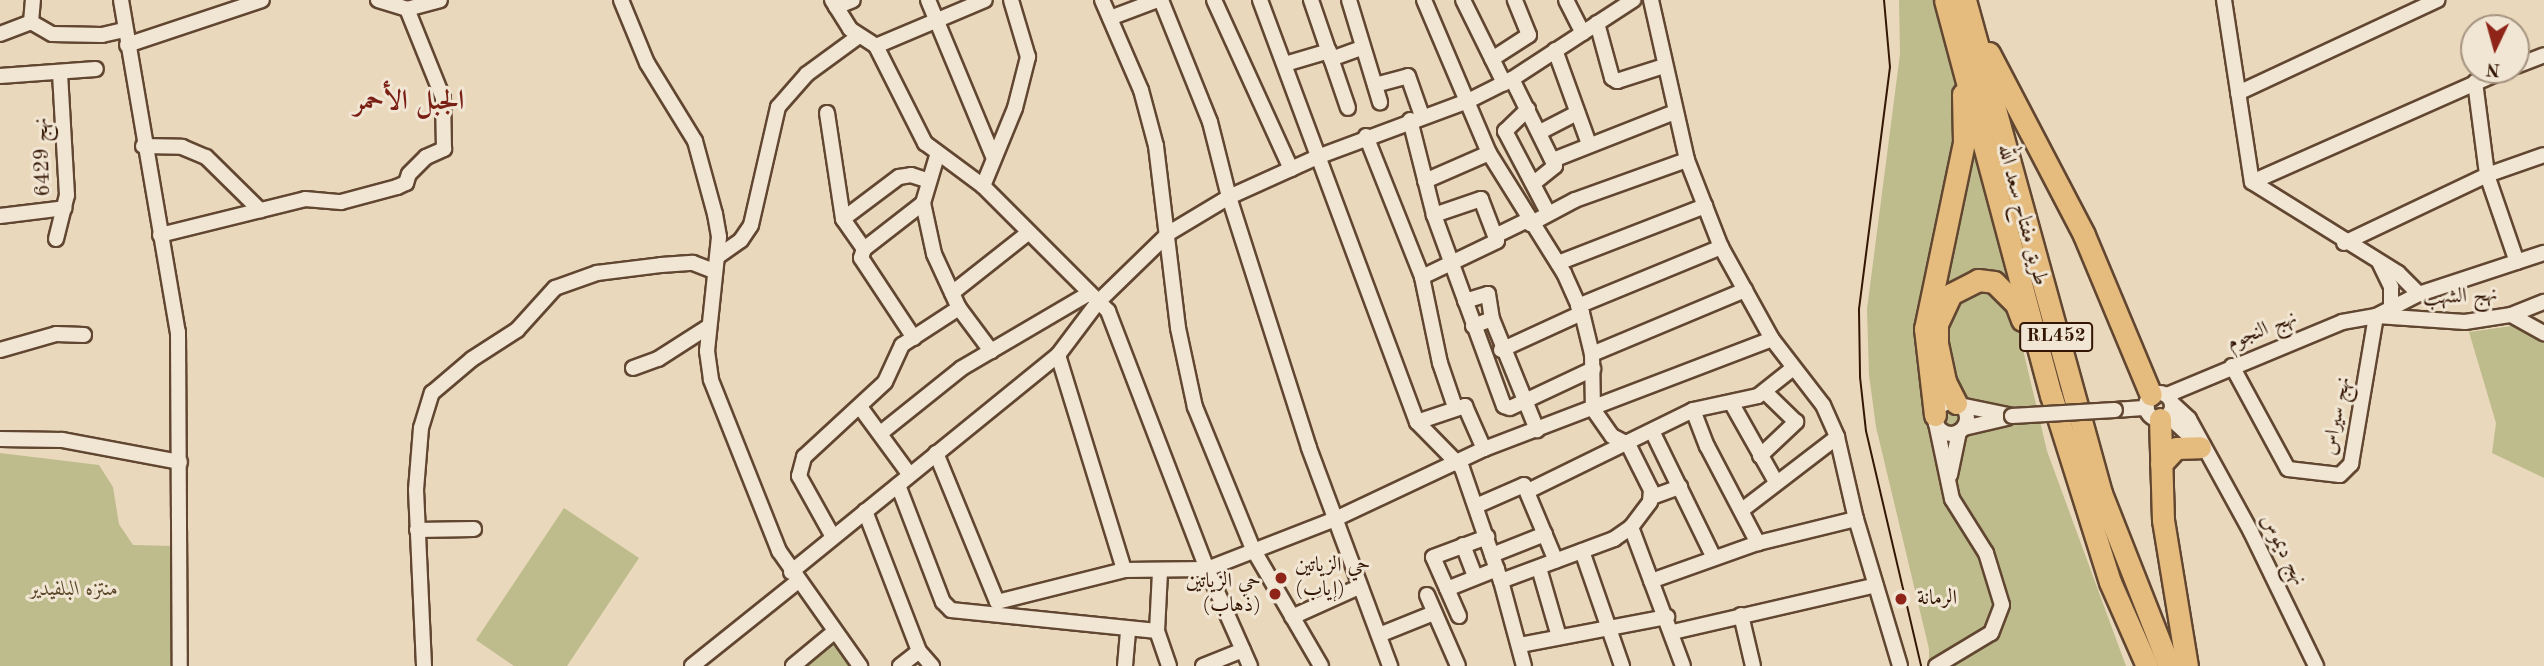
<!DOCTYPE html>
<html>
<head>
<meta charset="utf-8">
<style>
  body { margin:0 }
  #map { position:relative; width:2544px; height:666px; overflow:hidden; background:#ead8bc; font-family:"Old Standard TT",Amiri,serif }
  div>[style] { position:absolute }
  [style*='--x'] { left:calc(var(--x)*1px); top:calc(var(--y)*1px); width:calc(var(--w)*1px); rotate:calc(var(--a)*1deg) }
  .green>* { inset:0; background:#bebc8c }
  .roads { filter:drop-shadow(2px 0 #614631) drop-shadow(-2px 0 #614631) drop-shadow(0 2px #614631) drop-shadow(0 -2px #614631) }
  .minor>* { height:14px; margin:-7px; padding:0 7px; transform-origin:7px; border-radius:7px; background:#f1e6d3 }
  .minor>.ring { margin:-7px; padding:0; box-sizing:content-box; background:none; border:14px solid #f1e6d3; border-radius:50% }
  .highway>* { height:21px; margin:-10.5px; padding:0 10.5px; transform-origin:10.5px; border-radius:10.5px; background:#e5bc7e }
  .tram>* { height:2px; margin:-1px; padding:0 1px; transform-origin:1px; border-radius:1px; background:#331603 }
  .bridges { filter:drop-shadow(2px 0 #614631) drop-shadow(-2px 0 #614631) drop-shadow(0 2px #614631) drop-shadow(0 -2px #614631) }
  .minor-bridge>* { height:14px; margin:-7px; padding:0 7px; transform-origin:7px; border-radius:7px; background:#f1e6d3 }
  .dots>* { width:19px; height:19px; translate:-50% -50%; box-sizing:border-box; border:4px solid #f1e6d3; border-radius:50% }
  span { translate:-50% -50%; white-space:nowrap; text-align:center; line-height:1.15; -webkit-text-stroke:6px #f1e6d3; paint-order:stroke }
  .shield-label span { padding:2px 5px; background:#f1e6d3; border:2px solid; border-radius:5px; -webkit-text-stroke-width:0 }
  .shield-label { font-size:19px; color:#331603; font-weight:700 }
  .street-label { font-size:21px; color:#331603 }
  .poi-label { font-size:21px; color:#331603 }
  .left { translate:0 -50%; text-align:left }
  .right { translate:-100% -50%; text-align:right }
  .park-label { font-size:21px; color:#5d482c; font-style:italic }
  .district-label { font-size:28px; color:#7a1f14; font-weight:700 }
  .north { position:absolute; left:2460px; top:14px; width:70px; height:70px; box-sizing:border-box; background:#f1e6d3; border:2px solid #a59380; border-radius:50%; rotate:185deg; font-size:19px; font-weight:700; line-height:28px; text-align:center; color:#331603 }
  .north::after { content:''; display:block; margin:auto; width:24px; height:32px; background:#8f2418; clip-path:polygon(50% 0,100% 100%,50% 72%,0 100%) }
</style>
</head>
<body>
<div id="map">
  <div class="green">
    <i style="clip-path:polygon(1899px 0,1935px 0,1972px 133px,2047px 451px,2126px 666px,1929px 666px,1929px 649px,1876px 427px,1869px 375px,1867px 309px,1900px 54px)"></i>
    <i style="clip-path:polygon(2511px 326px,2544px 343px,2544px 478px,2492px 453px,2496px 423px,2469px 332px)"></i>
    <i style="clip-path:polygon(0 453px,99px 465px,113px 487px,119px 524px,133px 545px,173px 546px,177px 666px,0 666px)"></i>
    <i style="clip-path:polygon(564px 508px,639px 558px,567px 666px,514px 666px,476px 640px)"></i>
    <i style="clip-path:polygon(834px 638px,855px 666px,801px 666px)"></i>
  </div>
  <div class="roads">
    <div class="minor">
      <i style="--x:121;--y:0;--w:337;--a:80.3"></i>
      <i style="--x:178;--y:332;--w:334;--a:89.7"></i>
      <i style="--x:378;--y:0;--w:30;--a:17"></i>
      <i style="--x:407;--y:9;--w:34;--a:-15"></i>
      <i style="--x:621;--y:0;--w:68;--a:67.6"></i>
      <i style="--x:647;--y:63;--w:92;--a:58.4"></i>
      <i style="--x:695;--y:141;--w:76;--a:74.7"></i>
      <i style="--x:715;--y:214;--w:23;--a:80"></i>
      <i style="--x:719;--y:237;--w:115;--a:96"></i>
      <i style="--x:707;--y:351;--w:29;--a:82"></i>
      <i style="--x:711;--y:380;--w:184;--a:68.3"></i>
      <i style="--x:779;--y:551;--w:141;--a:54.8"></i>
      <i style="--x:832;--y:0;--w:34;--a:58"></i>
      <i style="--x:850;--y:29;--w:31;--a:33"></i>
      <i style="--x:876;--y:46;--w:109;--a:63.2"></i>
      <i style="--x:925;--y:143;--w:72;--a:36.6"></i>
      <i style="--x:983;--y:186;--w:177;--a:45"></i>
      <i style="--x:1108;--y:311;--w:276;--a:69"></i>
      <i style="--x:1207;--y:569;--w:106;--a:66.1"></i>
      <i style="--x:928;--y:0;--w:169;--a:67.4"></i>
      <i style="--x:1102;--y:0;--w:98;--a:66.6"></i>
      <i style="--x:1141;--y:90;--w:58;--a:75"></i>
      <i style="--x:1156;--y:146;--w:183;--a:83.1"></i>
      <i style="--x:1178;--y:328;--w:81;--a:77.9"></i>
      <i style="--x:1195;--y:407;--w:153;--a:67.8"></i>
      <i style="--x:1253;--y:549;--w:135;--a:59.8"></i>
      <i style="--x:1161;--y:0;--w:131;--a:68.1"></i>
      <i style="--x:1210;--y:122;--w:77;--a:75.8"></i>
      <i style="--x:1229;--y:197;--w:263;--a:72.3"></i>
      <i style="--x:1309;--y:448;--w:233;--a:69.6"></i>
      <i style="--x:1214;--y:0;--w:186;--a:65.5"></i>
      <i style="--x:1260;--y:0;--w:450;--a:69.6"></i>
      <i style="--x:1417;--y:422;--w:64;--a:45.6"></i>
      <i style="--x:1462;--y:468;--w:120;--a:71"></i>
      <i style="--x:1501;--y:581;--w:88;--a:74.9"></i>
      <i style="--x:1311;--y:0;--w:114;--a:71.1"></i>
      <i style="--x:1349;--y:0;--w:107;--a:73.1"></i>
      <i style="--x:1424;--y:0;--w:166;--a:67"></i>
      <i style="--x:1489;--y:153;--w:142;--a:58"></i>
      <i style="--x:1564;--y:273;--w:44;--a:65.8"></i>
      <i style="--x:1582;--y:313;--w:42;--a:76.3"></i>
      <i style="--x:1592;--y:354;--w:55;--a:89"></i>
      <i style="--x:1593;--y:409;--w:33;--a:55"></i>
      <i style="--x:1612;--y:436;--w:18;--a:27"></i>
      <i style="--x:1628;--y:444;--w:51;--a:63.4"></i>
      <i style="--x:1651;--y:490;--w:12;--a:95"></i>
      <i style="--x:1650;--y:502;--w:31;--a:127"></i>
      <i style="--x:1631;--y:527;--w:148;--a:69.5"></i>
      <i style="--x:1463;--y:0;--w:93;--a:63.7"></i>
      <i style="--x:1566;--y:0;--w:37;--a:63"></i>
      <i style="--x:1651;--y:0;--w:164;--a:77.3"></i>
      <i style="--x:1687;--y:160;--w:93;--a:68.7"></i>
      <i style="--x:1721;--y:247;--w:105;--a:61"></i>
      <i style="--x:2224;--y:0;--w:184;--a:81.3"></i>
      <i style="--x:2252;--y:182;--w:172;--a:31.9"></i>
      <i style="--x:2398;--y:273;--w:30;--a:45"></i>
      <i style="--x:836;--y:7;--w:18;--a:-22"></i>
      <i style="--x:1110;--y:18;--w:51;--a:-20.6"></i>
      <i style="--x:31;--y:22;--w:22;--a:-85"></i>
      <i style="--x:1597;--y:23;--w:57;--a:74.7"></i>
      <i style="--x:1612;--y:78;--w:6;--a:31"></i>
      <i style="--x:1617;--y:81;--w:49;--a:-17.7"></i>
      <i style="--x:0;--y:34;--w:33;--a:-21"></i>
      <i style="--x:31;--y:22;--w:24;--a:30"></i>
      <i style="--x:52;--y:34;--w:50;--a:1.1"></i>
      <i style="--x:102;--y:35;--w:23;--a:-13"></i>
      <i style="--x:127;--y:45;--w:142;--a:-18.4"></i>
      <i style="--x:876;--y:46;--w:118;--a:-22.9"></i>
      <i style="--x:1555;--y:50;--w:100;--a:70.1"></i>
      <i style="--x:1331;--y:59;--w:33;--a:-20"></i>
      <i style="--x:1492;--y:59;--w:44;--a:-33"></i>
      <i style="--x:1529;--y:35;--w:38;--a:-112"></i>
      <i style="--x:1285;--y:64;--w:46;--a:-16.5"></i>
      <i style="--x:2516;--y:66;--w:30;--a:-21"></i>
      <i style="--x:0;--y:76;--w:96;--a:-4.2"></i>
      <i style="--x:1512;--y:79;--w:97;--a:63.7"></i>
      <i style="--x:1555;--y:166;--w:28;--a:141"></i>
      <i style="--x:2475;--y:82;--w:94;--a:82.6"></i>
      <i style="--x:2487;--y:175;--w:92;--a:71"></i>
      <i style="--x:1375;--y:85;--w:34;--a:-15"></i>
      <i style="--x:1408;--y:76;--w:42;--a:70.7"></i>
      <i style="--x:2238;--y:93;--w:220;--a:-25"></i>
      <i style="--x:1528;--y:109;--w:32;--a:136"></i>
      <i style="--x:1505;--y:131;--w:93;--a:62.3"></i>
      <i style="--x:827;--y:113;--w:107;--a:81.4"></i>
      <i style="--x:843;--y:219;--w:37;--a:55"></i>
      <i style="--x:1410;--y:120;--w:98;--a:75.8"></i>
      <i style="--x:1434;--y:215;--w:203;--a:69.9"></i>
      <i style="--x:1504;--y:406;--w:6;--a:18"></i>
      <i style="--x:1510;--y:408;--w:92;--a:-25.2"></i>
      <i style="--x:1540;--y:132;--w:42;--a:-27.2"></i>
      <i style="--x:1366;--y:136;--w:152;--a:68.3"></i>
      <i style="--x:1422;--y:277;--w:88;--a:78.2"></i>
      <i style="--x:1440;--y:363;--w:46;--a:71.2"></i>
      <i style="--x:143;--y:146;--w:39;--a:1"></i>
      <i style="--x:182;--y:147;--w:26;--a:23"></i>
      <i style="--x:206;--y:157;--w:76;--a:44.5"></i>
      <i style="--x:937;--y:156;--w:49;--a:106.6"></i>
      <i style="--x:923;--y:203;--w:52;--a:77.8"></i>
      <i style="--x:934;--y:254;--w:60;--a:65.2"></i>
      <i style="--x:959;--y:308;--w:54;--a:53.3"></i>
      <i style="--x:1553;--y:160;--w:131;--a:-21.5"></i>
      <i style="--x:1425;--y:181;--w:70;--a:-23.6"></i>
      <i style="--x:2252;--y:182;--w:277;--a:-23.9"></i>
      <i style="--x:983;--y:186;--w:84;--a:-67.7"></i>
      <i style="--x:1015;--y:108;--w:53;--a:-75.7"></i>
      <i style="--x:1028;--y:57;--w:59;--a:-106.6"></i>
      <i style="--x:0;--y:216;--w:65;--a:-7"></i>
      <i style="--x:843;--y:219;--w:70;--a:-36.9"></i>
      <i style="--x:899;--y:177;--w:12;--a:-9"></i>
      <i style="--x:911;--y:175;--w:19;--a:18"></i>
      <i style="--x:1530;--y:224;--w:51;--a:-28.1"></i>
      <i style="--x:1575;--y:200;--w:119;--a:-19.7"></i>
      <i style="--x:160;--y:235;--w:149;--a:-13.9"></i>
      <i style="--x:305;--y:199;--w:36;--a:5"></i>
      <i style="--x:341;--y:202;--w:58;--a:-15"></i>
      <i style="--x:397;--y:187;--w:10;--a:-24"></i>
      <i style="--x:406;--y:183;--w:9;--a:-72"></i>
      <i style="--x:409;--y:174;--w:24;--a:-45"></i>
      <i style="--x:426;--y:157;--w:20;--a:-24"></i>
      <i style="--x:444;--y:149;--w:51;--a:-91.1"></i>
      <i style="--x:443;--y:98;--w:96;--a:-112"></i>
      <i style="--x:1495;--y:236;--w:37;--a:-26"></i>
      <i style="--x:56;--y:239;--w:45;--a:-76"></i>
      <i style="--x:67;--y:195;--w:123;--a:-93.3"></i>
      <i style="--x:2344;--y:243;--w:158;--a:-25.4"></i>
      <i style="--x:2487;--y:175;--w:60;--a:-19.3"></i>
      <i style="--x:717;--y:257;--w:29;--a:-35"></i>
      <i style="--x:741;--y:240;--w:18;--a:-56"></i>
      <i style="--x:751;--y:225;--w:121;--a:-77.1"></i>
      <i style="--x:778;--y:107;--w:44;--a:-48.7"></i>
      <i style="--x:807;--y:74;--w:64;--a:-36.2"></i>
      <i style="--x:2379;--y:262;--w:28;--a:64"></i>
      <i style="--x:2391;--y:287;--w:21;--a:90"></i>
      <i style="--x:1558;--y:263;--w:158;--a:-21.2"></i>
      <i style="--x:1422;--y:277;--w:83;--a:-25.6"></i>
      <i style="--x:1497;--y:241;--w:45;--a:-110.9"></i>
      <i style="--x:1481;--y:199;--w:50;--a:161.2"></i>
      <i style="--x:952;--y:293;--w:97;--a:-38.3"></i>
      <i style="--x:1465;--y:301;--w:24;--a:-17"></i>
      <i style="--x:1488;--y:294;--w:25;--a:81"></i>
      <i style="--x:1578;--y:306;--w:155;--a:-22.4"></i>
      <i style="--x:2511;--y:315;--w:38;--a:29"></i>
      <i style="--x:2376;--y:316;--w:48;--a:-27.1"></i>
      <i style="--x:2419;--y:294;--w:132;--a:-18.2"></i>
      <i style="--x:1473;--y:326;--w:20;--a:-20"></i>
      <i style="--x:1492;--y:319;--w:120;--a:67.9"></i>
      <i style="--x:914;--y:338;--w:96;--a:-123.5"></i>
      <i style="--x:861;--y:258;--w:9;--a:-72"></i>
      <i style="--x:864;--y:249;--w:75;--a:-37.9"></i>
      <i style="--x:0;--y:350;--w:58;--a:-15.9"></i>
      <i style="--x:56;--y:334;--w:28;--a:2"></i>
      <i style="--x:1501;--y:350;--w:89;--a:-24.6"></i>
      <i style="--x:1592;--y:354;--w:166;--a:-22.7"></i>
      <i style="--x:1058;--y:355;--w:225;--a:72.9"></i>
      <i style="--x:2232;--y:366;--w:117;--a:61.5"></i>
      <i style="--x:2288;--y:469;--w:52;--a:6.6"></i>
      <i style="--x:2340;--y:475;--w:16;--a:-45"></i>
      <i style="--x:2351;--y:464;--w:150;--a:-80.4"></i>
      <i style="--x:633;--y:368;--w:27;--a:-20"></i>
      <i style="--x:658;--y:359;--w:59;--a:-32.6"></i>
      <i class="ring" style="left:2146px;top:393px;width:12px;height:12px"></i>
      <i style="--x:2167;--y:395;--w:190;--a:-22.6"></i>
      <i style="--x:2342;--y:322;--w:36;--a:-10"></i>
      <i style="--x:2377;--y:316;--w:88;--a:3.9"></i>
      <i style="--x:2465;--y:322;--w:47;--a:-8.7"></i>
      <i style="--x:2511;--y:315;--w:35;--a:-22"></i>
      <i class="ring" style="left:1935px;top:402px;width:18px;height:18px"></i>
      <i style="--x:2172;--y:403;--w:23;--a:43"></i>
      <i style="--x:2189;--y:419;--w:129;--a:61.2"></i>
      <i style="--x:2251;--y:532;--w:149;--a:64.1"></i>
      <i style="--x:1732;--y:404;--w:90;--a:60.6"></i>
      <i style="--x:1960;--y:405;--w:53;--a:11.9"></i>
      <i style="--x:860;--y:407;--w:83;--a:53.8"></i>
      <i style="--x:1693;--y:410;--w:39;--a:69"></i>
      <i style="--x:1707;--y:446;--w:110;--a:62.3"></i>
      <i style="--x:2115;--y:410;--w:32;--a:-4"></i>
      <i style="--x:2168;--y:416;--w:37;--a:43"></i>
      <i style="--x:1417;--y:422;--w:51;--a:-18.4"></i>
      <i style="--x:1465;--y:406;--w:47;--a:66.2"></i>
      <i style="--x:1936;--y:423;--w:78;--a:78.1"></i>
      <i style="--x:1952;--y:499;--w:64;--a:57.8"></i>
      <i style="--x:1986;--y:553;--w:54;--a:72.9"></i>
      <i style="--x:2002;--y:605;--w:30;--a:111"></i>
      <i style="--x:1991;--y:633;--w:64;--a:149"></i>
      <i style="--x:1964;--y:428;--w:44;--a:-13.1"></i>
      <i style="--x:882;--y:432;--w:102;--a:-38.7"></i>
      <i style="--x:962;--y:368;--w:146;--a:-30.4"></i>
      <i style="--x:1653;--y:433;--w:139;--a:64"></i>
      <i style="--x:0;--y:439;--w:62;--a:0.9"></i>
      <i style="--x:62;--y:440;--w:120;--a:10.6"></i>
      <i style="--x:936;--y:453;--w:161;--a:67.7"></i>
      <i style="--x:997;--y:602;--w:131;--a:-14.1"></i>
      <i style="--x:1124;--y:570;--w:83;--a:-0.7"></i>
      <i style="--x:1207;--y:569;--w:135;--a:-21.3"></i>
      <i style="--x:1333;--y:520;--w:167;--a:-25.2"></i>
      <i style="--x:1484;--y:449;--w:308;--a:-20.9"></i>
      <i style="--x:1772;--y:339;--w:83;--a:52.3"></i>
      <i style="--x:1823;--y:405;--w:35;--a:66"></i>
      <i style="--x:1837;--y:437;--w:84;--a:77"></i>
      <i style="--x:1856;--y:519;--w:153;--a:73.3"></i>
      <i style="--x:1760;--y:456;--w:50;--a:-43.4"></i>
      <i style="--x:1796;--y:422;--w:43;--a:-135.9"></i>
      <i style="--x:1950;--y:475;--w:44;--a:-78.2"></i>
      <i style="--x:898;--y:485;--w:125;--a:69"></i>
      <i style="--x:943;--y:602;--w:11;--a:45"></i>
      <i style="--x:951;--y:610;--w:207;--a:5.8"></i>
      <i style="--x:1528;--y:491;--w:184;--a:-26.1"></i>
      <i style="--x:1693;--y:410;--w:66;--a:-12.2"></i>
      <i style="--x:1758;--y:396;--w:43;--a:-38.5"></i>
      <i style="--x:1652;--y:497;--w:30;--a:-20"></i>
      <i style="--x:1476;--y:506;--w:52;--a:-23.6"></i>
      <i style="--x:1524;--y:485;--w:82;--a:67.2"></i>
      <i style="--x:1742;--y:510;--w:120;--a:-37.5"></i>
      <i style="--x:865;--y:511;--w:150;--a:68.9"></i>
      <i style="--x:919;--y:651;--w:20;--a:49"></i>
      <i style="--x:417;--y:530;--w:57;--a:-1"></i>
      <i style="--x:833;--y:537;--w:70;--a:-119.1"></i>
      <i style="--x:799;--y:476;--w:20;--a:-75"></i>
      <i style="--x:804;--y:457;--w:110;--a:-42.8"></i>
      <i style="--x:885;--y:382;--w:41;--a:-65.3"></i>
      <i style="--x:902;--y:345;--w:68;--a:-33"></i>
      <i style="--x:1463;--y:545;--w:34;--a:69"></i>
      <i style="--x:1582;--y:551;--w:122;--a:70.8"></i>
      <i style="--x:1492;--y:555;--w:57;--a:-21.6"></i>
      <i style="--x:1539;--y:568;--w:72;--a:73.8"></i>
      <i style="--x:791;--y:572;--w:344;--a:-39.1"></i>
      <i style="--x:1058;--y:355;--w:66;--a:-53"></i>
      <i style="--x:1098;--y:302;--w:99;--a:-44.2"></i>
      <i style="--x:1169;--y:233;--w:70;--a:-31"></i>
      <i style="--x:1229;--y:197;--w:100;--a:-24.3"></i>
      <i style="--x:1320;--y:156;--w:158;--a:-20.4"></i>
      <i style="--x:1468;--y:101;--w:49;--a:-26.6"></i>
      <i style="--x:1512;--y:79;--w:145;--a:-33.1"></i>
      <i style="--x:1160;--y:572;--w:59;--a:92.9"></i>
      <i style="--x:1157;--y:631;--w:37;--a:71"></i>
      <i style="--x:1501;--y:581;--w:121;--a:-20.4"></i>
      <i style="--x:1614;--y:539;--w:21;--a:-35"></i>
      <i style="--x:1651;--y:581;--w:114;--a:-19.6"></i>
      <i style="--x:1758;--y:543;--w:101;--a:-13.8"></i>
      <i style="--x:1447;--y:589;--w:54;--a:-21.8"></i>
      <i style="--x:1427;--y:595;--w:77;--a:66.4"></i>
      <i style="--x:1741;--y:615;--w:52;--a:76.8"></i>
      <i style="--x:1459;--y:616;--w:64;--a:-113.8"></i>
      <i style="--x:1433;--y:557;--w:58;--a:-20.3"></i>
      <i style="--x:1292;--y:617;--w:73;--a:-24.1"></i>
      <i style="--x:1673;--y:632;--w:208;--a:-13"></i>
      <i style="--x:1379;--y:635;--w:59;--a:-21.8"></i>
      <i style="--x:1520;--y:645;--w:150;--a:-10.8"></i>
      <i style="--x:424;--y:666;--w:176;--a:-92.6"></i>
      <i style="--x:416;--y:490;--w:62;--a:-85.4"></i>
      <i style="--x:421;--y:428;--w:37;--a:-73"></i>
      <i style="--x:432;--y:393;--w:52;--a:-40.4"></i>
      <i style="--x:472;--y:359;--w:54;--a:-32.8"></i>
      <i style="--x:517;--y:330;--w:57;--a:-47.9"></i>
      <i style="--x:555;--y:288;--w:45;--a:-19.7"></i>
      <i style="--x:597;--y:273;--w:64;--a:-7.1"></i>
      <i style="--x:661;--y:265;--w:32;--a:-4"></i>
      <i style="--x:693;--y:263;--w:22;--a:21"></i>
      <i style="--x:692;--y:666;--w:134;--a:-38.7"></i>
      <i style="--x:793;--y:666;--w:53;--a:-39.7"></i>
      <i style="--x:900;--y:666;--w:24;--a:-38"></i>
      <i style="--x:1125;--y:666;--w:35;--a:-85"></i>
      <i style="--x:1203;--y:666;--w:43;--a:-21.8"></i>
    </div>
    <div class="highway">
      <i style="--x:1945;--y:0;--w:409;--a:75"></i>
      <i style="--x:2051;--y:395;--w:196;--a:72.5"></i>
      <i style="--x:2110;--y:582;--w:92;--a:66.2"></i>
      <i style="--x:1965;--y:0;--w:511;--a:74.58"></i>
      <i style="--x:2101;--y:493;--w:186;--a:68.5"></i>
      <i style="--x:1989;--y:53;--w:205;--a:62.4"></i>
      <i style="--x:2084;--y:235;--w:173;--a:67.3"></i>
      <i style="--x:1956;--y:403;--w:25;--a:-117"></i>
      <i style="--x:1945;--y:381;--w:40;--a:-102"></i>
      <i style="--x:1937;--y:342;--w:18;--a:-90"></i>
      <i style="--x:1937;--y:324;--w:33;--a:-65"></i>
      <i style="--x:1951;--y:294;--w:30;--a:-27"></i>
      <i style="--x:1978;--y:280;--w:16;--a:7"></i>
      <i style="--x:1994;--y:282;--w:31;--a:45"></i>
      <i style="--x:2016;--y:304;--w:17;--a:69"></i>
      <i style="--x:1935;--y:415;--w:87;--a:-96.6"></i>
      <i style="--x:1925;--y:329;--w:191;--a:-78.2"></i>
      <i style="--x:1964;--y:142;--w:48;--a:-91.2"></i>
      <i style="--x:2160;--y:419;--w:101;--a:88.3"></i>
      <i style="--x:2163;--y:520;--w:148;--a:80.7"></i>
      <i style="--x:2161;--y:464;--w:22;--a:-47"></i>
      <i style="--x:2176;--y:448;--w:24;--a:-2"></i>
    </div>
  </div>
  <div class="tram">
    <i style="--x:1884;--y:0;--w:67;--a:84.9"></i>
    <i style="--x:1890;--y:67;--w:245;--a:97.3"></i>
    <i style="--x:1859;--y:310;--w:67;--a:89.1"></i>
    <i style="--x:1860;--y:377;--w:54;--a:83.7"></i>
    <i style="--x:1866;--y:431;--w:241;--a:76.8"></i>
  </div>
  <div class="bridges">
    <div class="minor-bridge">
      <i style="--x:2012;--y:416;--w:103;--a:-3.3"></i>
    </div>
  </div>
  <div class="dots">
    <i style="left:1281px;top:578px;background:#8f2418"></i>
    <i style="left:1275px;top:594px;background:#8f2418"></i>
    <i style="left:1901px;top:599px;background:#8f2418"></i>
  </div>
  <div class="shield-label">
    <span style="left:2056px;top:337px">RL452</span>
  </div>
  <div class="street-label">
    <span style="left:43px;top:157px;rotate:-92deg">نهج 6429</span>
    <span style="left:2022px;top:215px;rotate:75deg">طريق مفتاح سعد الله</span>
    <span style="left:2460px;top:297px;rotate:-3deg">نهج الشهب</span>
    <span style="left:2262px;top:331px;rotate:-22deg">نهج النجوم</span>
    <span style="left:2337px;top:416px;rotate:-79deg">نهج سيراس</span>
    <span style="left:2283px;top:550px;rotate:63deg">نهج ديموس</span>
  </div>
  <div class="poi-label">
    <span class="left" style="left:1295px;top:578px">حي الزياتين<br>(إياب)</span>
    <span class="right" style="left:1261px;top:594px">حي الزياتين<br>(ذهاب)</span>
    <span class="left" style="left:1917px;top:599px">الرمانة</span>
  </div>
  <div class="park-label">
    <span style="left:74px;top:590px">منتزه البلفيدير</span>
  </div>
  <div class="district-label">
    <span style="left:409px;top:102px">الجبل الأحمر</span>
  </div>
  <div class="north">N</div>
</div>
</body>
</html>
